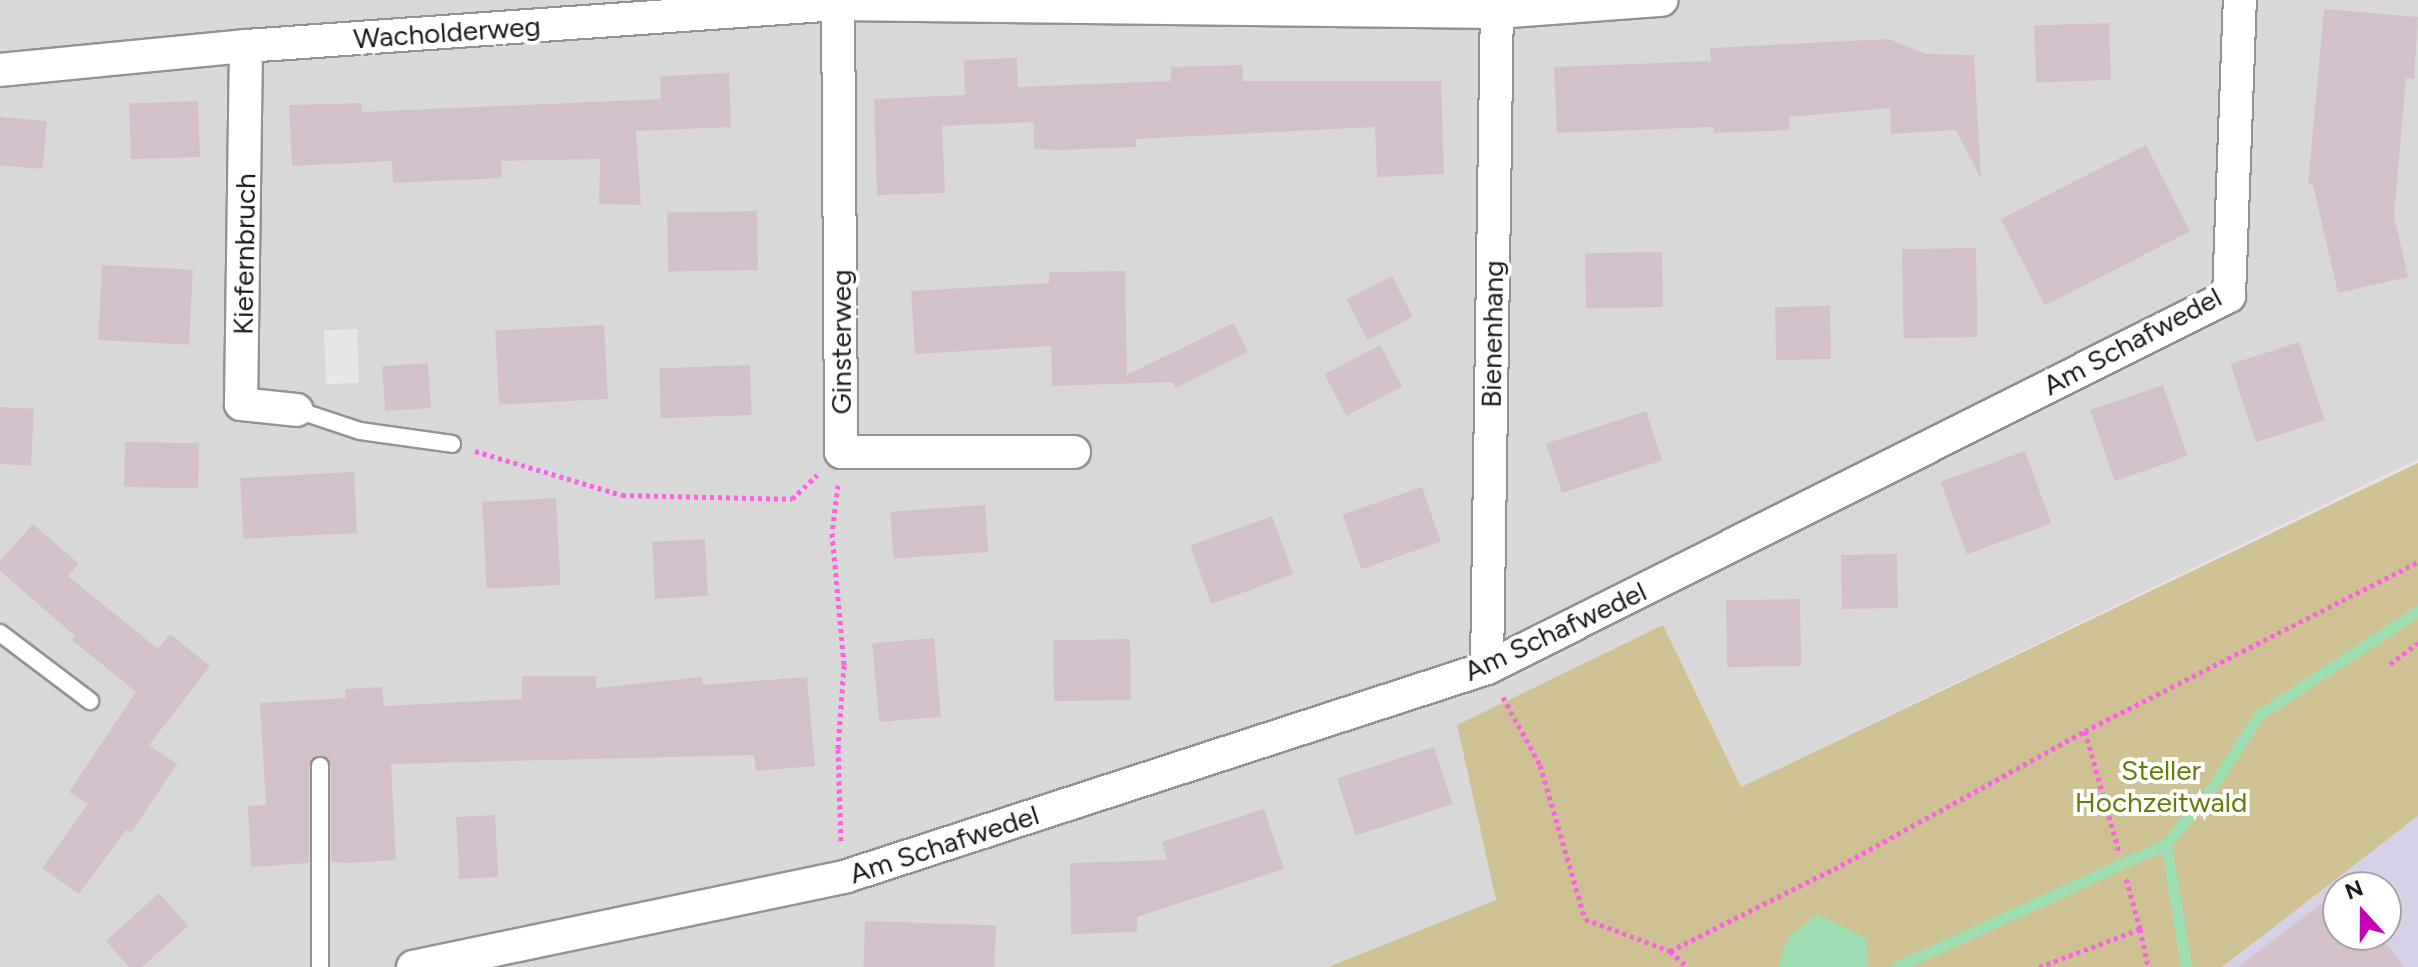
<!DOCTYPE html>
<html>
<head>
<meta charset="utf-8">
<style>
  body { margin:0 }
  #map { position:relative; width:2418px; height:967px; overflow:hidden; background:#ede0e3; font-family:Figtree,sans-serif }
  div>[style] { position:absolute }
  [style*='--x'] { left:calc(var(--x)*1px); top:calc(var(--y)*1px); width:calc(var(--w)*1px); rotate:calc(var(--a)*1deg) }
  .residential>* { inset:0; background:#d9d8d9 }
  .industrial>* { inset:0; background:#d7d1e7 }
  .forest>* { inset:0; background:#cec193 }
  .parking>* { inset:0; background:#e7e7e7; transform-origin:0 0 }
  .water>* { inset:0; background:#9eddb1 }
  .stream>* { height:11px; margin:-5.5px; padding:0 5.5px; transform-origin:5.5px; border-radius:5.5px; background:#9eddb1 }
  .building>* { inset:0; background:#d4c0ca; transform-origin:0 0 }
  .path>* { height:5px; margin-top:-2.5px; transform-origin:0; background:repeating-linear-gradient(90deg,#fe60e3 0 4px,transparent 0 8px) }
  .roads { filter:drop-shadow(2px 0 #929292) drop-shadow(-2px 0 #929292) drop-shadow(0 2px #929292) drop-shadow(0 -2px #929292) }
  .lane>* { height:16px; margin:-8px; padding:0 8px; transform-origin:8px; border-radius:8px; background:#fff }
  .street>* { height:32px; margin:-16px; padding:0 16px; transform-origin:16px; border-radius:16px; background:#fff }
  span { translate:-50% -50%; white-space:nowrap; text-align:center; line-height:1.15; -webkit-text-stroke:8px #fff; paint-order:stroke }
  .street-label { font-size:28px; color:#1b1b1b }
  .park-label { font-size:28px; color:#697a08 }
  .north { position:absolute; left:2322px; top:871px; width:80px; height:80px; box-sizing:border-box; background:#fff; border:2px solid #a4a4a4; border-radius:50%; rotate:339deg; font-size:22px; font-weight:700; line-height:32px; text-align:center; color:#1b1b1b }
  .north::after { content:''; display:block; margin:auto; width:28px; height:36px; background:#c600b8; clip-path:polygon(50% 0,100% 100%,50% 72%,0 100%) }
</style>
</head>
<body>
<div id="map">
  <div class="residential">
    <i style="clip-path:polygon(0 0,2418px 0,2418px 459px,1741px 787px,1663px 625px,1457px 725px,1496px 900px,1328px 967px,0 967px)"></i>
  </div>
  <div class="industrial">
    <i style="clip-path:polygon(evenodd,2418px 816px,2418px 967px,2222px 967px,2418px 816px,2338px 887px,2386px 887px,2386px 935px,2338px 935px,2338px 887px)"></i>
  </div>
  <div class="forest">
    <i style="clip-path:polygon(2418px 463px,2418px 816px,2222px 967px,1328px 967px,1496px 900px,1457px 725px,1663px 625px,1741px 787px)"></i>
  </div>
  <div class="parking">
    <i style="left:357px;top:329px;width:54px;height:33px;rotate:88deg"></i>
  </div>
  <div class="water">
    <i style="clip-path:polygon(1817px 914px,1866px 938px,1868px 967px,1778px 967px,1788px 938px)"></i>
  </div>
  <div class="stream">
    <i style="--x:1897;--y:967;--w:296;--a:-24.6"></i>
    <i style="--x:2186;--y:967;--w:125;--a:-99.2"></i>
    <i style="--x:2166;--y:844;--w:64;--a:-50.1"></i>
    <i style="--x:2207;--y:795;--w:95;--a:-57"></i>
    <i style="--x:2259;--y:715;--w:190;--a:-33.2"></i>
  </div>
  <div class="building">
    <i style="clip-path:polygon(2324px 9px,2418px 17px,2414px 79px,2406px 78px,2394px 216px,2408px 277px,2338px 293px,2313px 185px,2308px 184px)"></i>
    <i style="left:2109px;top:23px;width:57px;height:75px;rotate:88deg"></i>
    <i style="clip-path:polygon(1889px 39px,1926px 54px,1974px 55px,1981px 179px,1956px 130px,1891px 134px,1890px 108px,1789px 117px,1790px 130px,1714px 133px,1713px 127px,1557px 133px,1554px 67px,1711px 61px,1710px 48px)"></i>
    <i style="clip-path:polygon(1017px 58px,1018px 87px,1171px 81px,1171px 67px,1243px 65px,1243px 81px,1441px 81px,1444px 174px,1377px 177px,1375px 127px,1136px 139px,1136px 147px,1062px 150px,1034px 149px,1034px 122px,942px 126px,945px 193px,877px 195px,874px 99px,965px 95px,964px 60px)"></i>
    <i style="clip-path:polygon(729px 73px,731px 127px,636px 131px,641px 205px,599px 204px,600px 159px,501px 161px,502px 178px,393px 183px,392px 161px,292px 166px,289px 105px,362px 103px,362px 112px,661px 99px,660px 76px)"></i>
    <i style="left:198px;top:101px;width:56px;height:69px;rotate:88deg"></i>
    <i style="left:0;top:117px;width:47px;height:48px;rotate:5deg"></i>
    <i style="left:2146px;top:145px;width:97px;height:163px;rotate:63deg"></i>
    <i style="left:757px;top:211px;width:59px;height:90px;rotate:89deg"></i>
    <i style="left:1976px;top:248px;width:89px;height:74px;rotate:89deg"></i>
    <i style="left:1662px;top:252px;width:55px;height:77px;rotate:89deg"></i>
    <i style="left:102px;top:265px;width:91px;height:75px;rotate:3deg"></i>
    <i style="clip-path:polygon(1125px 271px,1127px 375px,1233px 323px,1248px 352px,1176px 388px,1173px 382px,1052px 386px,1051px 346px,915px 354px,911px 291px,1049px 283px,1049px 272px)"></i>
    <i style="left:1392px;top:276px;width:46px;height:51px;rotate:63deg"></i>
    <i style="left:1830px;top:306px;width:53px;height:55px;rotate:89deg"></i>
    <i style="left:604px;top:325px;width:74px;height:109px;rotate:87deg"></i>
    <i style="left:2299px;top:342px;width:82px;height:72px;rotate:72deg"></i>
    <i style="left:1380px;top:345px;width:47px;height:63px;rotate:62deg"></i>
    <i style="left:428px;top:363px;width:45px;height:46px;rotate:86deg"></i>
    <i style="left:750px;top:365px;width:50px;height:91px;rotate:88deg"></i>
    <i style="left:2163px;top:385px;width:75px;height:77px;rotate:71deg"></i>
    <i style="left:0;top:407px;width:34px;height:57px;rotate:3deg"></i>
    <i style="left:1646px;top:411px;width:52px;height:105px;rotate:72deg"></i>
    <i style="left:125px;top:442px;width:74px;height:45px;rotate:1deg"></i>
    <i style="left:2025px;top:451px;width:77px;height:90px;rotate:70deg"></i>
    <i style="left:354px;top:472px;width:61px;height:114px;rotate:87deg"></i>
    <i style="left:1422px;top:487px;width:58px;height:84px;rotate:71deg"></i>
    <i style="left:556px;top:498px;width:87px;height:74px;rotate:87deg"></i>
    <i style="left:985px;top:505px;width:47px;height:95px;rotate:86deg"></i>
    <i style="left:1272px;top:516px;width:62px;height:87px;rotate:70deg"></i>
    <i style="clip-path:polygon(33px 524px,79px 564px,68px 576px,158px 649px,170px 634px,210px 666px,149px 745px,177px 764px,131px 833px,126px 830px,79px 894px,42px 868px,88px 804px,69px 792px,136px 692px,72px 640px,75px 636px,0 571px,0 561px)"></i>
    <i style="left:705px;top:539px;width:57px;height:53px;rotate:87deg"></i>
    <i style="left:1897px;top:554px;width:54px;height:56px;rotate:89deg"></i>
    <i style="left:1800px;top:599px;width:67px;height:74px;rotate:89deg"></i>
    <i style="left:934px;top:638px;width:79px;height:62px;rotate:85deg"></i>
    <i style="left:1130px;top:639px;width:61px;height:77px;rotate:89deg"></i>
    <i style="clip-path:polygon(522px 676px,596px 676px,596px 688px,702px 677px,703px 685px,807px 677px,815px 766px,756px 771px,754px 755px,391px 764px,396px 860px,350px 863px,331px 862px,331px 766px,319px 755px,309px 766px,309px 863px,251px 867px,248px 806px,266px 805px,260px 703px,346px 698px,345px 689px,382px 687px,384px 706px,522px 699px)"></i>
    <i style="left:1434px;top:747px;width:60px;height:102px;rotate:72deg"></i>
    <i style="clip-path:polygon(1264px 809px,1284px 869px,1137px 917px,1137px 932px,1071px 934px,1070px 863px,1167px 860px,1162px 842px)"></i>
    <i style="left:495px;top:815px;width:62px;height:39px;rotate:87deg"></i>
    <i style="clip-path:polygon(2338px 891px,2338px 935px,2380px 935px,2404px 967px,2238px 967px)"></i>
    <i style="clip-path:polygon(159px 893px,188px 926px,142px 967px,129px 967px,106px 941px)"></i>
    <i style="left:865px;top:921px;width:131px;height:46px;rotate:2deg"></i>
  </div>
  <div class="path">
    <i style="--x:475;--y:451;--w:153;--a:16.7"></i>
    <i style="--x:622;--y:495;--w:170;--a:1.3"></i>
    <i style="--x:792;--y:499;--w:35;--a:-44"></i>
    <i style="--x:838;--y:485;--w:48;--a:97.1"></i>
    <i style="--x:832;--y:533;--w:133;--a:84.8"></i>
    <i style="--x:844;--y:665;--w:84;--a:94.1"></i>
    <i style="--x:838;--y:749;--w:93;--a:88.2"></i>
    <i style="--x:2390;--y:664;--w:35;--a:-37"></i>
    <i style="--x:1503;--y:697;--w:77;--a:61.4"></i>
    <i style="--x:1540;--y:765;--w:160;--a:73.7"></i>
    <i style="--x:1585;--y:919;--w:91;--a:20.6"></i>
    <i style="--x:1670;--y:951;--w:183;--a:-26.6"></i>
    <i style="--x:1834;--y:869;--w:286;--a:-28.8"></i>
    <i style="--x:2085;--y:731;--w:373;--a:-26.9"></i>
    <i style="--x:2085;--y:731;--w:126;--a:74.3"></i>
    <i style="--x:2140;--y:929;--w:39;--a:78"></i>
    <i style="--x:1670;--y:951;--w:23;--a:43"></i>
    <i style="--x:2039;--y:967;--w:108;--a:-20.6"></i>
    <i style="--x:2140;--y:929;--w:53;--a:-105.4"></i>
  </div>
  <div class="roads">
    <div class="lane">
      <i style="--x:297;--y:410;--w:66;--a:18.4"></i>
      <i style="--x:360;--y:431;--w:93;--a:8"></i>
      <i style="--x:0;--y:633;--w:113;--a:37.1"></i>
      <i style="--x:320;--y:766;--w:201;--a:90"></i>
    </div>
    <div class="street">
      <i style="--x:838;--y:0;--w:452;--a:89.6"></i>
      <i style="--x:841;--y:452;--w:233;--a:0"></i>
      <i style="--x:246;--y:46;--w:358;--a:90.8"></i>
      <i style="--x:241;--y:404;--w:56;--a:6.1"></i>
      <i style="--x:0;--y:70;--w:247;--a:-5.6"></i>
      <i style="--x:246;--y:46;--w:593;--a:-4.06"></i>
      <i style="--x:838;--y:4;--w:659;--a:0.7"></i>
      <i style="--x:1497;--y:12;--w:165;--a:-4.2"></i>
      <i style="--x:1487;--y:668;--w:668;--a:-89.14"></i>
      <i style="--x:413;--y:967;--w:443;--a:-11.8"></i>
      <i style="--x:847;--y:876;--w:673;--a:-18"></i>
      <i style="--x:1487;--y:668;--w:830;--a:-26.63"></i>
      <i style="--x:2229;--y:296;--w:296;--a:-87.9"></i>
    </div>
  </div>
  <div class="street-label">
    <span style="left:447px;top:32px;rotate:-4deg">Wacholderweg</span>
    <span style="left:244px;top:254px;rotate:-89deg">Kiefernbruch</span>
    <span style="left:1492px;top:334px;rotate:-89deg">Bienenhang</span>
    <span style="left:2132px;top:341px;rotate:-28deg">Am Schafwedel</span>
    <span style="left:841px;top:342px;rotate:-90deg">Ginsterweg</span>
    <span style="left:1555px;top:631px;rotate:-25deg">Am Schafwedel</span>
    <span style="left:944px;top:844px;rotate:-18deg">Am Schafwedel</span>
  </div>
  <div class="park-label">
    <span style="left:2161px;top:786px">Steller<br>Hochzeitwald</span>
  </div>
  <div class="north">N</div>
</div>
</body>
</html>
